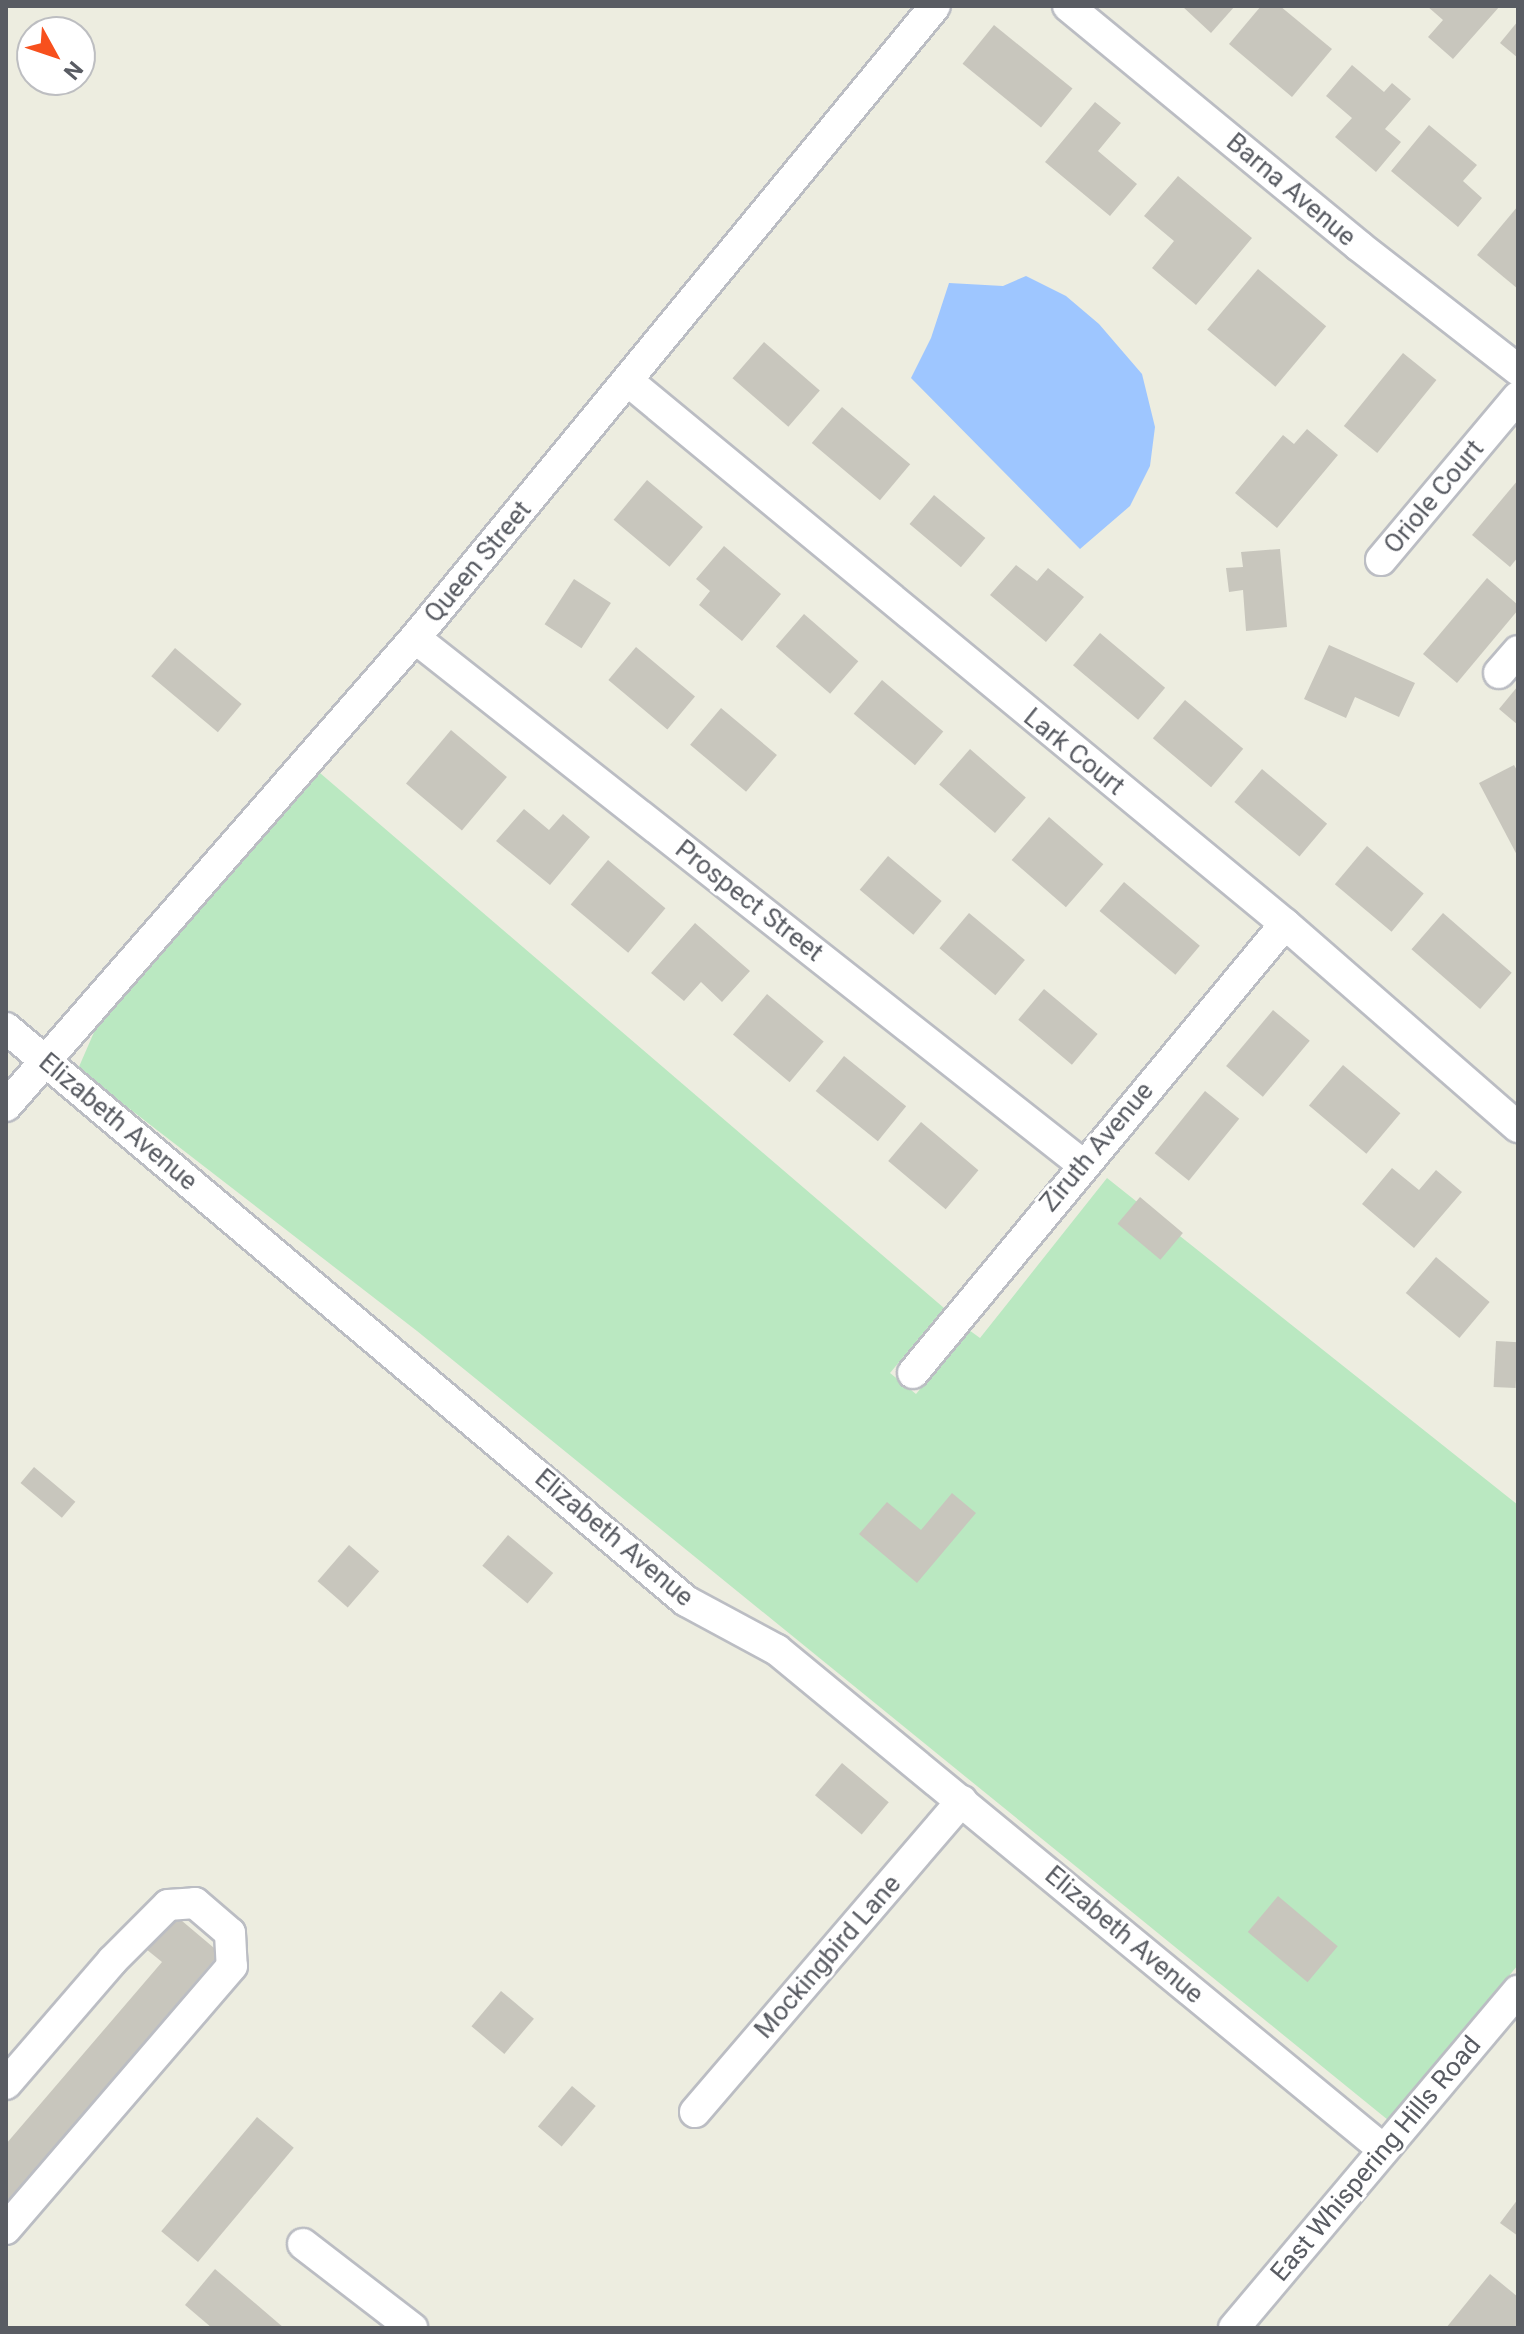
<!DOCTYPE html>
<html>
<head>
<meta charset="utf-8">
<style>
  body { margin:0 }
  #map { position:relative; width:1524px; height:2334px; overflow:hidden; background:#edede0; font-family:Roboto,sans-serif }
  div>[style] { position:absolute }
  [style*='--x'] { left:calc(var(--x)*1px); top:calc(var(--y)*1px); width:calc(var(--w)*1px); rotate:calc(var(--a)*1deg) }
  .green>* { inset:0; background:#bae8c1 }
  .water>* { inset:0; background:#9ec6ff }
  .building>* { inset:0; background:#c8c6bd; transform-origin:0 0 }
  .roads { filter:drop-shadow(2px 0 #bbbdc3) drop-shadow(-2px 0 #bbbdc3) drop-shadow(0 2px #bbbdc3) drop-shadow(0 -2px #bbbdc3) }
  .minor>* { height:30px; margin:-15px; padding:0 15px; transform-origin:15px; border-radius:15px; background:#fff }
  span { translate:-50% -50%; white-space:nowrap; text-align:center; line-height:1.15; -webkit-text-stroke:6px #fff; paint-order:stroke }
  .street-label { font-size:26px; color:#595c63 }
  .frame { position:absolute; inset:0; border:8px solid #595c63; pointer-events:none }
  .north { position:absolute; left:16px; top:16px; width:80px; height:80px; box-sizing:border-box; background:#fff; border:2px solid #bdbec1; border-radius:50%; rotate:130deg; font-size:22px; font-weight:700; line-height:32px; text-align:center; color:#595c63 }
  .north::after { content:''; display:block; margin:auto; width:28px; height:36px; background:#f7501d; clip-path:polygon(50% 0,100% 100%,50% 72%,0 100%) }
</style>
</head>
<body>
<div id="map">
  <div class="green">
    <i style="clip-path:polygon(320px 773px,944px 1308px,890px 1373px,916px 1394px,969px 1330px,980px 1338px,1107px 1178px,1518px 1505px,1518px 1965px,1388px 2120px,417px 1331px,78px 1069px,95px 1030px)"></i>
  </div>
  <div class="water">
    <i style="clip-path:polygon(1026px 276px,1066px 296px,1099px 324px,1142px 374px,1155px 427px,1150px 466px,1130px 506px,1080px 549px,911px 378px,931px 338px,949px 283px,1003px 286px)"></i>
  </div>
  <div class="building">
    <i style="clip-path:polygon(1182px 6px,1235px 6px,1211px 33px)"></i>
    <i style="clip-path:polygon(1261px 6px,1280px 6px,1332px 49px,1292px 97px,1229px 44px)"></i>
    <i style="clip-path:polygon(1427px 6px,1500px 6px,1453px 59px,1428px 37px,1443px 20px)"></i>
    <i style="clip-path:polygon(1518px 21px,1518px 58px,1500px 43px)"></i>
    <i style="left:994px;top:25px;width:101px;height:50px;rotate:39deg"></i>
    <i style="clip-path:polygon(1352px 65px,1384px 92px,1392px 83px,1411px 99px,1385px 129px,1401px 142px,1376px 172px,1335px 137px,1352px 118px,1326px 96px)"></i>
    <i style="clip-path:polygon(1095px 102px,1121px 123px,1098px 151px,1137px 184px,1110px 216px,1045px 162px)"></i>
    <i style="clip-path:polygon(1429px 125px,1477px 165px,1463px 181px,1482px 198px,1458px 227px,1391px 171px)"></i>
    <i style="clip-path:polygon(1178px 176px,1252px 238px,1196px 305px,1152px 268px,1174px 241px,1144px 216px)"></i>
    <i style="clip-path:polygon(1518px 206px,1518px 289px,1477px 255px)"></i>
    <i style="left:1258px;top:269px;width:89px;height:79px;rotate:40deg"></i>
    <i style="left:764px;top:342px;width:74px;height:48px;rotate:41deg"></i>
    <i style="left:1403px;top:353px;width:43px;height:94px;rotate:39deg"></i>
    <i style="left:842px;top:407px;width:89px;height:47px;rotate:40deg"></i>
    <i style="clip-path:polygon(1307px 429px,1338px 455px,1277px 528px,1235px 493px,1283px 435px,1294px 444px)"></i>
    <i style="left:647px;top:480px;width:73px;height:52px;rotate:40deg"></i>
    <i style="clip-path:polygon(1518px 480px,1518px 557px,1510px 567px,1472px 535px)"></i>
    <i style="left:934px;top:495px;width:67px;height:38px;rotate:40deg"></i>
    <i style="clip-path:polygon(724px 546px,781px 594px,742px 641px,699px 605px,710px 591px,696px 579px)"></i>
    <i style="clip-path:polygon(1280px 549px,1287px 627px,1246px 631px,1243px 590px,1229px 592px,1226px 568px,1243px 567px,1241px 552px)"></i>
    <i style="clip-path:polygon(1016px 565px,1037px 581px,1048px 568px,1084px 597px,1046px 642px,990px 595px)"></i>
    <i style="clip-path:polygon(1487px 578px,1518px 605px,1518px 610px,1457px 683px,1423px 654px)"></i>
    <i style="left:574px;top:579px;width:44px;height:54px;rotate:33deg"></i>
    <i style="left:804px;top:614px;width:72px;height:43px;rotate:41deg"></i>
    <i style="left:1100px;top:633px;width:85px;height:42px;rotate:40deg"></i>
    <i style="clip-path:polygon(1329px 645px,1415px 683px,1399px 717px,1355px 697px,1346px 718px,1304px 699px)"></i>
    <i style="left:636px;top:647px;width:77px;height:43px;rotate:40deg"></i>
    <i style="left:175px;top:648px;width:87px;height:37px;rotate:40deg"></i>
    <i style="left:882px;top:680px;width:80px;height:44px;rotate:40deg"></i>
    <i style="clip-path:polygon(1518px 686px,1518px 725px,1499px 709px)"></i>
    <i style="left:1185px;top:700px;width:76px;height:50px;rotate:40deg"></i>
    <i style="left:721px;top:708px;width:73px;height:48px;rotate:40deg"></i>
    <i style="left:451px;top:730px;width:73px;height:70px;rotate:40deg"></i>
    <i style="left:970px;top:749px;width:74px;height:47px;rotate:41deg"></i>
    <i style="clip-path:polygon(1514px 765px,1518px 772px,1518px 857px,1479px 783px)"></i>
    <i style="left:1262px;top:769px;width:85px;height:43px;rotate:40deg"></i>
    <i style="clip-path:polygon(524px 809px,549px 830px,563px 814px,590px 837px,550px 885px,496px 841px)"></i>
    <i style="left:1049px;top:817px;width:72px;height:57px;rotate:41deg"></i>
    <i style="left:1367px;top:846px;width:74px;height:50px;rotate:40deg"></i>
    <i style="left:888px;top:856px;width:70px;height:44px;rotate:40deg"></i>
    <i style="left:608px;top:860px;width:75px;height:58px;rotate:40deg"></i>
    <i style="left:1124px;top:882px;width:99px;height:38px;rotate:40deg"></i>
    <i style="left:969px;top:913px;width:73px;height:46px;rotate:40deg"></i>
    <i style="left:1443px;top:913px;width:91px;height:48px;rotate:41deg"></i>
    <i style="clip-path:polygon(695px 923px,750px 971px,722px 1002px,701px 982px,684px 1001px,651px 973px)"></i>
    <i style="left:1044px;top:989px;width:70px;height:40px;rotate:40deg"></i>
    <i style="left:767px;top:994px;width:74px;height:53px;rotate:40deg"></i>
    <i style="left:1273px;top:1010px;width:48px;height:73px;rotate:40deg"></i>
    <i style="left:844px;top:1056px;width:80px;height:45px;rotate:39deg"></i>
    <i style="left:1343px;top:1065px;width:75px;height:53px;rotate:40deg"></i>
    <i style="left:1205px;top:1091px;width:44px;height:80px;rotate:39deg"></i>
    <i style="left:921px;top:1122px;width:75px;height:51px;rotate:40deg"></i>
    <i style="clip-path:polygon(1392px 1168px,1419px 1190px,1436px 1170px,1462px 1192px,1414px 1248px,1362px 1204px)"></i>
    <i style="left:1140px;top:1197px;width:56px;height:35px;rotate:40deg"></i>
    <i style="left:1436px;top:1257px;width:70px;height:47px;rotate:40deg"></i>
    <i style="left:1496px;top:1341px;width:22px;height:46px;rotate:3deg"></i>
    <i style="left:34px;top:1467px;width:54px;height:21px;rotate:40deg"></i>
    <i style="clip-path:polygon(952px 1493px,976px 1513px,917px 1583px,859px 1534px,887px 1502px,921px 1530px)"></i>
    <i style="left:508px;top:1535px;width:59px;height:40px;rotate:40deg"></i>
    <i style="left:349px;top:1545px;width:40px;height:48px;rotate:41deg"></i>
    <i style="left:842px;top:1763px;width:61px;height:42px;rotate:40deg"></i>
    <i style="left:1278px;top:1896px;width:78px;height:47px;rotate:40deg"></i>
    <i style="clip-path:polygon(175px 1915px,220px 1953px,6px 2204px,6px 2144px,162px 1962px,146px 1949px)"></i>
    <i style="left:501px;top:1991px;width:43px;height:46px;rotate:40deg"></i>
    <i style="left:572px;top:2086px;width:31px;height:53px;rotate:40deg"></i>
    <i style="left:257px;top:2117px;width:48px;height:149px;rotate:40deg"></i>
    <i style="clip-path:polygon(1518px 2199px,1518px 2236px,1500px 2223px)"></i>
    <i style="clip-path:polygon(215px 2269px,284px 2328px,212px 2328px,185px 2305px)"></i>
    <i style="clip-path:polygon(1490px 2274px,1518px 2297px,1518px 2328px,1446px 2328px)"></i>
  </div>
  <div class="roads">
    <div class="minor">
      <i style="--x:1068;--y:6;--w:377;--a:39.5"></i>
      <i style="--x:1359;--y:246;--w:202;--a:37.9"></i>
      <i style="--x:628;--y:381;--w:852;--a:39.57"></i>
      <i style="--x:1285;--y:924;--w:309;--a:41.1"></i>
      <i style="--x:1381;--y:560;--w:213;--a:-50"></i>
      <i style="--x:415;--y:638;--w:849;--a:38.26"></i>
      <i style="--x:1499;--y:673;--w:29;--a:-49"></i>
      <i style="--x:6;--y:1028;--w:889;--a:40.12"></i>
      <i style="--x:686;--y:1601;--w:103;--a:28.3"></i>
      <i style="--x:777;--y:1650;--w:786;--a:39.48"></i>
      <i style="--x:6;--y:1106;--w:622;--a:-48.85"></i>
      <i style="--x:415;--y:638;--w:818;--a:-50.55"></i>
      <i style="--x:913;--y:1373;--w:583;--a:-50.36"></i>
      <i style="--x:6;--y:2084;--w:162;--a:-49.2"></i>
      <i style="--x:112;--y:1961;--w:79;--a:-45"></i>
      <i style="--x:168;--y:1905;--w:27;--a:-4"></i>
      <i style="--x:195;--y:1903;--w:46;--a:40.6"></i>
      <i style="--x:230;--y:1933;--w:33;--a:87"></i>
      <i style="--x:232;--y:1966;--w:347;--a:130.7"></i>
      <i style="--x:695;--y:2112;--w:410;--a:-49.4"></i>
      <i style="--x:303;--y:2244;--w:138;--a:37.6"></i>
      <i style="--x:1234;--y:2328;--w:441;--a:-49.9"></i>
    </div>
  </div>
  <div class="street-label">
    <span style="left:1291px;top:190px;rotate:40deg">Barna Avenue</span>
    <span style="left:1434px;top:497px;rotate:-50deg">Oriole Court</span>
    <span style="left:478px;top:562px;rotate:-50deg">Queen Street</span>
    <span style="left:1074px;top:752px;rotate:39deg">Lark Court</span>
    <span style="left:749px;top:901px;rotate:38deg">Prospect Street</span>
    <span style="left:118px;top:1122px;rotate:40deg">Elizabeth Avenue</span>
    <span style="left:1097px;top:1147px;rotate:-50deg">Ziruth Avenue</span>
    <span style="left:614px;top:1538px;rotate:40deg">Elizabeth Avenue</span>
    <span style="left:1124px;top:1935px;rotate:40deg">Elizabeth Avenue</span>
    <span style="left:828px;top:1957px;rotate:-49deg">Mockingbird Lane</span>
    <span style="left:1376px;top:2159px;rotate:-50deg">East Whispering Hills Road</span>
  </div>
  <div class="frame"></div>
  <div class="north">N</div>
</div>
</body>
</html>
